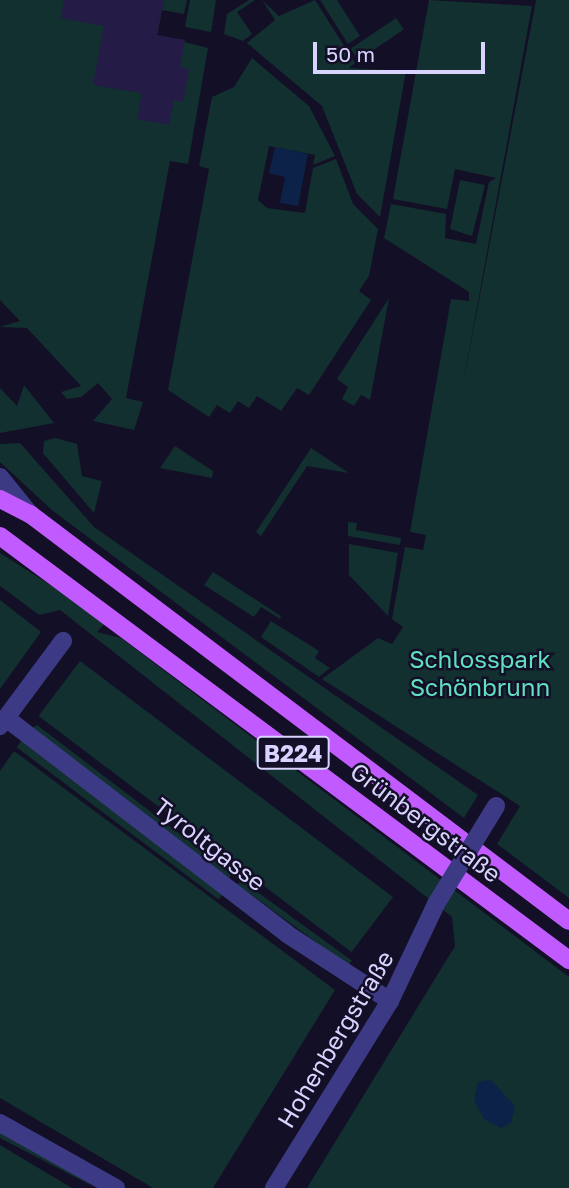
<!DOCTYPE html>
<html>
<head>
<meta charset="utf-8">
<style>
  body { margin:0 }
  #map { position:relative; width:569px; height:1188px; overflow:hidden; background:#130f26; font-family:"Golos Text",sans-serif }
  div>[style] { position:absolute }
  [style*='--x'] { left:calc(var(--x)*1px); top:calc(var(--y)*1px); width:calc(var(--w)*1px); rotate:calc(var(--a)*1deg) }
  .green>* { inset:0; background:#12302f; transform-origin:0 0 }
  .water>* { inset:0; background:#0c2248 }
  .building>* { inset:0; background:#241b47 }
  .minor>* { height:18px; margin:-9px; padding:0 9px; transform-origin:9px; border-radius:9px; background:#3d3a85 }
  .major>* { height:18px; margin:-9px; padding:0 9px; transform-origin:9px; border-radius:9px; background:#c25bff }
  .minor-bridge>* { height:18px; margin:-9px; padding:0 9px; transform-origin:9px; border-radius:9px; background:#3d3a85 }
  span { translate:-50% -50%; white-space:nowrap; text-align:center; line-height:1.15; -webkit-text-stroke:5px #130f26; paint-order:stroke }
  .shield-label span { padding:2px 5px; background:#130f26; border:2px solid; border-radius:5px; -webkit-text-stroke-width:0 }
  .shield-label { font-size:23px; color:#d9d4ff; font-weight:700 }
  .park-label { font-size:24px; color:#5fe0c0 }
  .street-label { font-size:24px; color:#d9d4ff }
  .scale { position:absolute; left:313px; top:42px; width:172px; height:32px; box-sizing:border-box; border:4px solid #d9d4ff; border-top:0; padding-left:9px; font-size:21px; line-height:24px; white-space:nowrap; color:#d9d4ff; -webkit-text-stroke:5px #130f26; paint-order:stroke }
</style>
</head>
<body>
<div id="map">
  <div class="green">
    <i style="clip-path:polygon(0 0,187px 0,184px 14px,162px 10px,157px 35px,208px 48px,188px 164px,170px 161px,126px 398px,143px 402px,134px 430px,93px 421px,112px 399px,98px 383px,81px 397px,67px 399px,61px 392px,81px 386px,27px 328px,0 327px,20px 321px,0 300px)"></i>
    <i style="clip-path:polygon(190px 0,216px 0,211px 32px,185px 27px)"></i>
    <i style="clip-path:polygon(249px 0,255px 0,237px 12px,252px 34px,243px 41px,224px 34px,227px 14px)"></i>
    <i style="clip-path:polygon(262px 0,279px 16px,315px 0,355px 63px,349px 68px,406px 71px,380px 217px,357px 194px,322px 106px,247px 43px,275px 20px)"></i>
    <i style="clip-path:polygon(320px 0,337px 0,360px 36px,348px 44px)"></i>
    <i style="clip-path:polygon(429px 0,532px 6px,461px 395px,536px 0,569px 0,569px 898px,497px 844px,520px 806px,322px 679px,378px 638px,392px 644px,403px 627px,392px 619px,405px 547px,423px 550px,426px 535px,410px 532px,451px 299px,469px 301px,469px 292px,384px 238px,391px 204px,446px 214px,445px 238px,476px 244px,489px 182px,496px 178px,455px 169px,447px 209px,393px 199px)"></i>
    <i style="left:396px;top:18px;width:14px;height:55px;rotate:56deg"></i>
    <i style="clip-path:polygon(252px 58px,309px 106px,335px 156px,313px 165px,315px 155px,269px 146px,258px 200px,267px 208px,305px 213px,313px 168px,336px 159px,353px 204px,378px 229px,369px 276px,359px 291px,371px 300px,309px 395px,297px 388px,281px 411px,257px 396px,249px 408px,238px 401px,230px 413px,217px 405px,209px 417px,168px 390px,209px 169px,199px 166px,212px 97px,234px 87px)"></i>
    <i style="clip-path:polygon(460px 180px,485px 185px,472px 236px,450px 229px)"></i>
    <i style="clip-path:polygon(389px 298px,370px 400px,361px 395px,354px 406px,342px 399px,348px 387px,337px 379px)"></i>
    <i style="clip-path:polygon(24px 385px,54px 423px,0 433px,0 388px,17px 406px)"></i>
    <i style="clip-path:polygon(55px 438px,77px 444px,82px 476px,102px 481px,94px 513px,43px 453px,44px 441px)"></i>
    <i style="clip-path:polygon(20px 443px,94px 527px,478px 795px,464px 818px,53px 511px,0 462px,0 444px)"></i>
    <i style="clip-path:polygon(175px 446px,213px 471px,212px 478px,160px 468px)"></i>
    <i style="clip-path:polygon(311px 448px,349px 473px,307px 466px,261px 536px,256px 532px)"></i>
    <i style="clip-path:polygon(348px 522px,357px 523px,356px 530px,401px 538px,400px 545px,348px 536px)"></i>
    <i style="clip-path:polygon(349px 544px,398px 553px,388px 616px,349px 575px)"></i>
    <i style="clip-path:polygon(0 553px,71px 598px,105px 623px,97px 632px,121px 638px,569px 977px,569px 1188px,307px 1188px,455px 946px,452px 917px,60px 610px,39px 615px,0 586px)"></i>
    <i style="clip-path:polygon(213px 572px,281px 616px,280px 619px,261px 607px,254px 617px,204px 585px)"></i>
    <i style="clip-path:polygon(0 600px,41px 632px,0 689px)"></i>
    <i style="clip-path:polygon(271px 621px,319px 651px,315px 658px,330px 668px,319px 677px,261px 637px)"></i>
    <i style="left:80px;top:661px;width:392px;height:69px;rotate:37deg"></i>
    <i style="clip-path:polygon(37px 725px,66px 747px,232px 874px,229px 878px,31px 729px)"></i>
    <i style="left:22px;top:740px;width:253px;height:9px;rotate:37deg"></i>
    <i style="clip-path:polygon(14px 751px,335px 990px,213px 1188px,153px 1188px,0 1098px,0 771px)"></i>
    <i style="left:241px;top:880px;width:137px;height:6px;rotate:36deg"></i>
    <i style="clip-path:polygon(0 1132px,25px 1144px,96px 1188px,0 1138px)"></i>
    <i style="clip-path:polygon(0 1145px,72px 1188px,0 1188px)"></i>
  </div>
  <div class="water">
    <i style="clip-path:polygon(275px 147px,308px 154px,298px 206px,280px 203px,285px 177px,269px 173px)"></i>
    <i style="clip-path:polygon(491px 1080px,515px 1106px,511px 1123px,501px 1128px,484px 1119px,474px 1100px,478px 1082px)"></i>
  </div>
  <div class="building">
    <i style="clip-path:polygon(64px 0,164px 0,157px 35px,185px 40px,180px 67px,189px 69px,183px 102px,174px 100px,169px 125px,137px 119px,142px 93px,93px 85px,104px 26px,61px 18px)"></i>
  </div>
  <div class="minor">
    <i style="--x:0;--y:477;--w:48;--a:51"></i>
    <i style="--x:6;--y:718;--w:354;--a:37.5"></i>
    <i style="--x:287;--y:934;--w:123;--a:33"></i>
    <i style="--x:0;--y:726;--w:106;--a:-53.5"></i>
    <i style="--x:0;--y:1123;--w:133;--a:29.3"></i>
    <i style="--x:274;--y:1188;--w:220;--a:-58.2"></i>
    <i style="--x:390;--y:1001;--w:107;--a:-64.6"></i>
  </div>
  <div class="major">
    <i style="--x:0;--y:499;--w:34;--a:27"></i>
    <i style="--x:30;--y:514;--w:675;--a:37.06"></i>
    <i style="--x:0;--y:536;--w:710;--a:36.69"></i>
  </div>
  <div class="minor-bridge">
    <i style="--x:436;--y:904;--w:115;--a:-58.5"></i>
  </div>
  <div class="shield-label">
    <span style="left:293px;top:753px">B224</span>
  </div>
  <div class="park-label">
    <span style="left:480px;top:673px">Schlosspark<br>Schönbrunn</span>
  </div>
  <div class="street-label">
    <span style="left:426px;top:822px;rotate:37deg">Grünbergstraße</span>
    <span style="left:210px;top:844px;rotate:38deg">Tyroltgasse</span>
    <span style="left:335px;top:1039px;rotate:-59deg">Hohenbergstraße</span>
  </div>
  <div class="scale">50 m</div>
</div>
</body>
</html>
